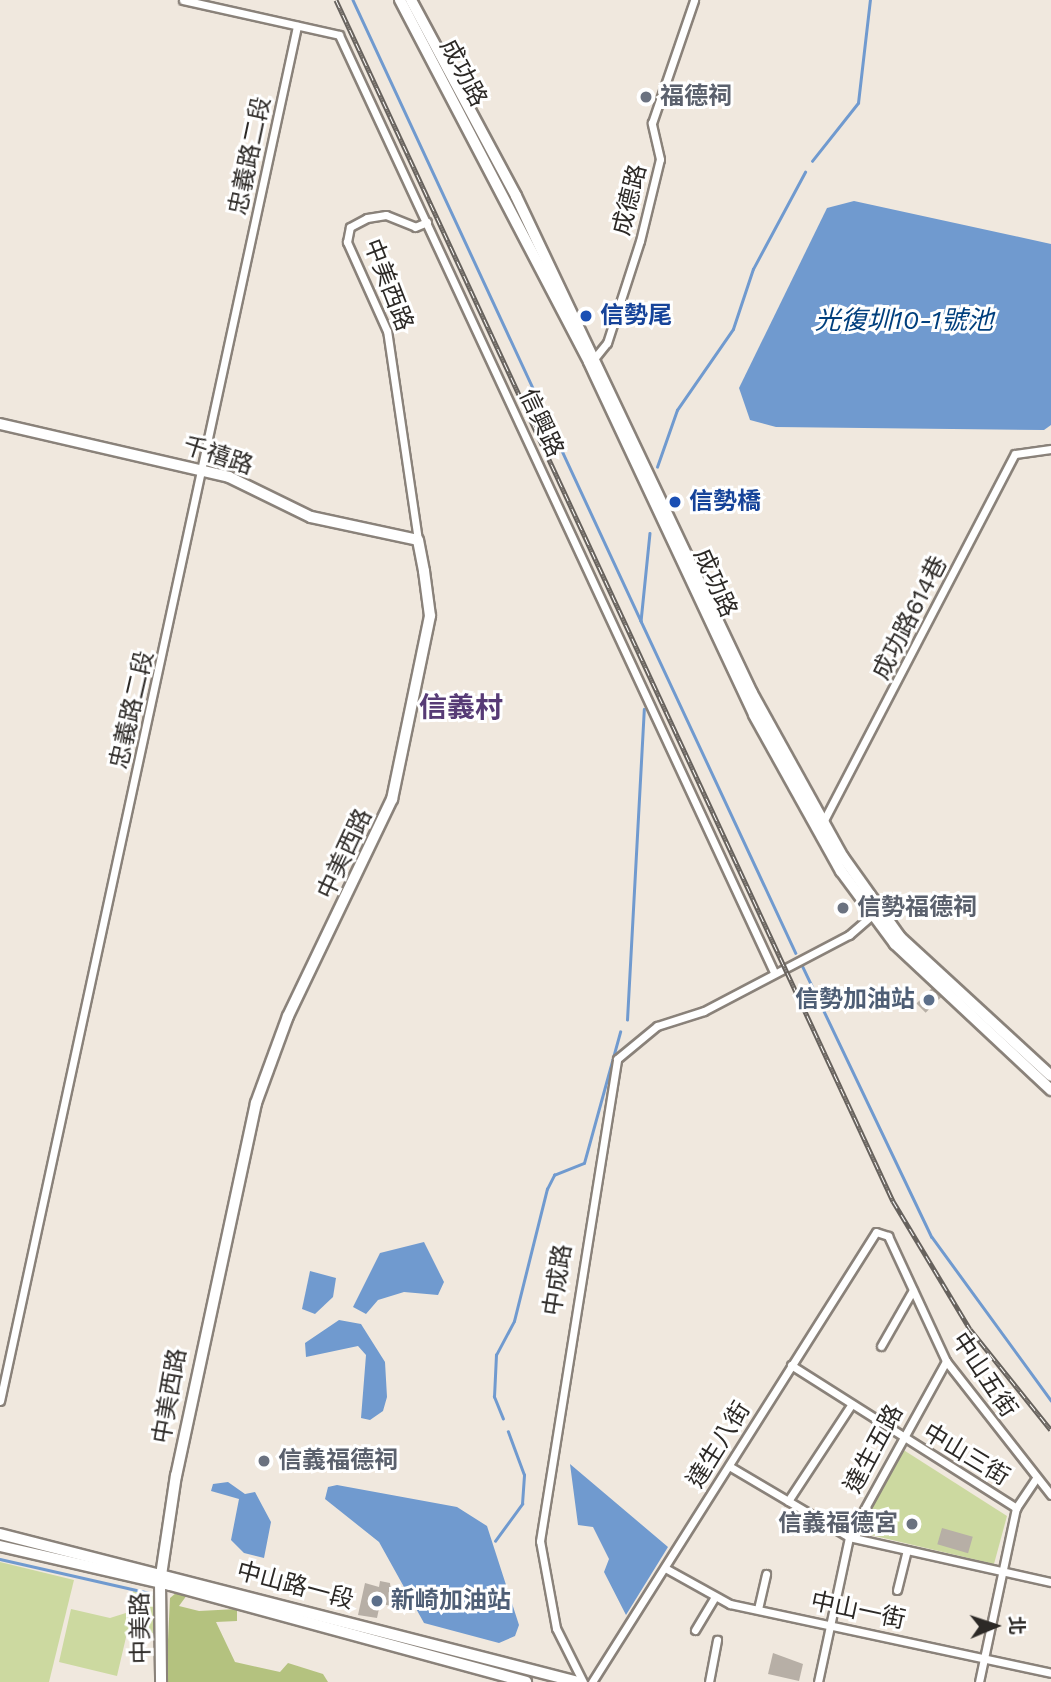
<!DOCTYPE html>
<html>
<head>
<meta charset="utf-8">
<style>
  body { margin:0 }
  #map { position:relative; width:1051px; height:1682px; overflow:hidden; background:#f0e8de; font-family:"Work Sans","Noto Sans TC",sans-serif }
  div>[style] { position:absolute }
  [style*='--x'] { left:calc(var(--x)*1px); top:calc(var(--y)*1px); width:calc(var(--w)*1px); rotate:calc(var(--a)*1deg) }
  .green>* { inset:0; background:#ccd9a0 }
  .forest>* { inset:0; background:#b4c27f }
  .water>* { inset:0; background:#709acf }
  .stream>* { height:2.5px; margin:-1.25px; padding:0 1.25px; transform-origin:1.25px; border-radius:1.25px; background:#709acf }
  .building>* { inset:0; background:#b7afa6; transform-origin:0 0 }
  .roads { filter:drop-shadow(2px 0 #8a827a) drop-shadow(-2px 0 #8a827a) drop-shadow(0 2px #8a827a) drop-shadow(0 -2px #8a827a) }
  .street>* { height:7px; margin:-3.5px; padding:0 3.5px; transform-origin:3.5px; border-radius:3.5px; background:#fff }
  .secondary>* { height:10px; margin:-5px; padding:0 5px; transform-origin:5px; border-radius:5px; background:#fff }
  .rail>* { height:5px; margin-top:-2.5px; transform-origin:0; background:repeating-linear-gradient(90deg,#fff 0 8px,#67625d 0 16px); box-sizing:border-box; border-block:2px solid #67625d }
  .dots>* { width:19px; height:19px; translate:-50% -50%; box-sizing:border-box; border:4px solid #fff; border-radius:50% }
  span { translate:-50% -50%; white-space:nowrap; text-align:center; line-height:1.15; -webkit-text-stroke:6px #fff; paint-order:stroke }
  .street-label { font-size:24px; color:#2c2926 }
  .worship-label { font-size:24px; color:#5b616d; font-weight:700 }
  .left { translate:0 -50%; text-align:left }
  .right { translate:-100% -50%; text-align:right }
  .transit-label { font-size:24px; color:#164399; font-weight:700 }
  .service-label { font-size:24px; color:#4e5e75; font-weight:700 }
  .water-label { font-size:26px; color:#003f7d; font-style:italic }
  .quarter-label { font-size:28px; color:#573b76; font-weight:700 }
  .north { position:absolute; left:960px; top:1591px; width:70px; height:70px; -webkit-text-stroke:5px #fff; paint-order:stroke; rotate:88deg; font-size:19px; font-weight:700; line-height:28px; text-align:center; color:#2c2926 }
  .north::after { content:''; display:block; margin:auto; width:24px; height:32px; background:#2c2926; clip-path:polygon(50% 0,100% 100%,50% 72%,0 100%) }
</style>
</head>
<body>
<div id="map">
  <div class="green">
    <i style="clip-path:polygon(902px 1449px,1007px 1516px,994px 1564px,858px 1532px)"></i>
    <i style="clip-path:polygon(0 1562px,74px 1580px,49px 1682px,0 1682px)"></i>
    <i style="clip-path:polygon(133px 1591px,154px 1596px,153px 1633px,127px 1633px,117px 1676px,59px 1662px,71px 1609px,110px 1618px,129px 1612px)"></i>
  </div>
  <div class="forest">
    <i style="clip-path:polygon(176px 1593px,187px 1595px,179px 1606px,199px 1611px,237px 1609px,237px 1621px,216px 1622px,235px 1662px,280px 1672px,288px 1663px,323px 1674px,328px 1682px,166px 1682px,170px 1598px)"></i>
  </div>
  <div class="water">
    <i style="clip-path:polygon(854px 201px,1051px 244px,1051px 425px,1044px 430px,776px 427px,750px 420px,739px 388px,827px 208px)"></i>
    <i style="clip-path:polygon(424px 1242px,444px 1282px,438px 1295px,404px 1292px,378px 1300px,366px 1314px,353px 1307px,380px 1253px)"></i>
    <i style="clip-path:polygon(310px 1271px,336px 1278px,333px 1297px,315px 1314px,302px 1309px)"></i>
    <i style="clip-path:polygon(339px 1320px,361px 1324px,385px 1362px,387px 1397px,383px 1411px,370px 1420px,361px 1418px,366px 1355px,358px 1346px,306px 1357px,305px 1343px)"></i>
    <i style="clip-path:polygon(570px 1464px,668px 1547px,626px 1615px,604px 1572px,609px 1559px,593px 1527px,578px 1525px)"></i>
    <i style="clip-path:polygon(228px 1482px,245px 1494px,255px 1492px,271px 1522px,264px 1558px,244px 1553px,231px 1540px,239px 1499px,211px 1491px,213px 1484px)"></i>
    <i style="clip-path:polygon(337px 1485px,457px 1507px,487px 1526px,519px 1625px,515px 1636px,499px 1643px,424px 1623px,379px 1542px,325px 1499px,328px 1487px)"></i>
  </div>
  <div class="stream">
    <i style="--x:353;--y:0;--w:685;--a:65.12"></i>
    <i style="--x:812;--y:161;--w:74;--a:-51.6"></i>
    <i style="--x:858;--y:103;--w:104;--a:-83.4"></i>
    <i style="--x:657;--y:467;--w:60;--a:-70.7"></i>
    <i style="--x:677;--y:410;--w:98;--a:-55.3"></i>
    <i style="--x:733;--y:329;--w:63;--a:-71.6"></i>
    <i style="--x:753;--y:269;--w:110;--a:-61.8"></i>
    <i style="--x:650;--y:533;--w:88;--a:95.8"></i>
    <i style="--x:641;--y:621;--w:366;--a:65"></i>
    <i style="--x:802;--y:965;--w:301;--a:64.5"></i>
    <i style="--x:932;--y:1237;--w:202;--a:53.9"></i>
    <i style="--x:627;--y:1020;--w:311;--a:-86.9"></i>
    <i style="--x:503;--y:1419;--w:24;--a:-112"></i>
    <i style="--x:494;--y:1397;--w:42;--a:-87.3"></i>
    <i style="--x:496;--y:1355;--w:38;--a:-62"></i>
    <i style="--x:514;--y:1321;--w:136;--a:-76"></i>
    <i style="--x:547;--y:1189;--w:16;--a:-63"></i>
    <i style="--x:554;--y:1175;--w:32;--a:-22"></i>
    <i style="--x:584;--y:1163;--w:136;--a:-74.6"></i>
    <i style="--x:495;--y:1541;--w:46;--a:-53.9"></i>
    <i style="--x:522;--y:1504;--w:29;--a:-86"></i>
    <i style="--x:524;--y:1475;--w:46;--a:-110.4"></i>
    <i style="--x:0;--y:1559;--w:154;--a:12.8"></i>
  </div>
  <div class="building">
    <i style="left:932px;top:988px;width:13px;height:22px;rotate:45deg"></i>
    <i style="left:942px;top:1528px;width:32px;height:17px;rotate:16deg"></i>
    <i style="clip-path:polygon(380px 1581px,390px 1583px,393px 1606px,380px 1604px,377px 1618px,358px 1615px,365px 1583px,379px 1587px)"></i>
    <i style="clip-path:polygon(773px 1653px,803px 1664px,799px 1681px,768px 1674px)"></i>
  </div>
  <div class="roads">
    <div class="street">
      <i style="--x:183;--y:0;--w:160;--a:12.6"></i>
      <i style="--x:339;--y:35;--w:1033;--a:65.1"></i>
      <i style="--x:593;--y:360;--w:22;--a:-51"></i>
      <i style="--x:607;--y:343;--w:107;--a:-72.1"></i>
      <i style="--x:640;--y:241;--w:84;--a:-76.3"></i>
      <i style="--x:660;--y:159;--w:37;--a:-103"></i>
      <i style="--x:652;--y:123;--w:130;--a:-71.1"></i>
      <i style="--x:418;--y:540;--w:211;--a:-98.4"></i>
      <i style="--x:387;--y:331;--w:98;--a:-114.2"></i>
      <i style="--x:347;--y:242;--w:15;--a:-79"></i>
      <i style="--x:350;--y:227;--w:19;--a:-28"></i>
      <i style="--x:367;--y:218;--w:19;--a:-9"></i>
      <i style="--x:386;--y:215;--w:31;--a:22"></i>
      <i style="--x:415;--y:227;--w:13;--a:-23"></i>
      <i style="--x:822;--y:824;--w:417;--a:-62.5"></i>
      <i style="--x:1015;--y:454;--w:36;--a:-8"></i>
      <i style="--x:881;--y:1346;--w:64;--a:-60.3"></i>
      <i style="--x:791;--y:1365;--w:267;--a:32.4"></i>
      <i style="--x:0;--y:1401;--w:1407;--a:-77.81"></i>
      <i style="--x:729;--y:1466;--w:139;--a:30.6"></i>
      <i style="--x:849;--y:1537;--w:207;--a:12.6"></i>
      <i style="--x:788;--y:1501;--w:115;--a:-56.7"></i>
      <i style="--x:665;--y:1568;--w:74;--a:29"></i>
      <i style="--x:730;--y:1604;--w:328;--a:12.1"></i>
      <i style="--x:897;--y:1590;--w:41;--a:-76"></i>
      <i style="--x:758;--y:1609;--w:36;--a:-77"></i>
      <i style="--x:695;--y:1630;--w:39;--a:-59"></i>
      <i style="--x:583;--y:1682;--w:60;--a:-116.6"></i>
      <i style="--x:556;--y:1628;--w:88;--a:-100.4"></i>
      <i style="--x:540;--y:1541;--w:488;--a:-80.9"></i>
      <i style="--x:617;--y:1059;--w:52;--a:-39.5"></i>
      <i style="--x:657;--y:1026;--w:49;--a:-17.7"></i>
      <i style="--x:704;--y:1011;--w:164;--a:-27.7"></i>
      <i style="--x:849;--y:935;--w:35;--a:-41"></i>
      <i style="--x:592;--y:1682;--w:532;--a:-57.74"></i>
      <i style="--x:876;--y:1232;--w:13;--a:18"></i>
      <i style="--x:888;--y:1236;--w:138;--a:65.1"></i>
      <i style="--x:946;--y:1361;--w:170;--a:51.9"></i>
      <i style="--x:709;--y:1682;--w:43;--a:-79.2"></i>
      <i style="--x:818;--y:1682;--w:148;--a:-77.9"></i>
      <i style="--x:849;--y:1537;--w:201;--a:-61.1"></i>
      <i style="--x:979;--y:1682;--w:178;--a:-78"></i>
      <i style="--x:1016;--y:1508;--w:34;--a:-56"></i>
    </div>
    <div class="secondary">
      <i style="--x:400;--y:0;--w:408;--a:62.4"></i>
      <i style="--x:589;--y:362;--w:390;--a:64.9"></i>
      <i style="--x:754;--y:715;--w:179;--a:60.9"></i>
      <i style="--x:841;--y:871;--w:91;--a:53.5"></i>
      <i style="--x:895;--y:944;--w:214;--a:43.1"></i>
      <i style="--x:411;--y:0;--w:222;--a:61.8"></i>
      <i style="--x:516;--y:196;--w:550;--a:64.6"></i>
      <i style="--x:752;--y:693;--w:188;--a:61"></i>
      <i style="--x:843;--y:857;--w:98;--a:54.5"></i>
      <i style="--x:900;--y:937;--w:205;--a:42.6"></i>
      <i style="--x:0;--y:424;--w:235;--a:13"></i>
      <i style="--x:229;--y:477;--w:91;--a:26"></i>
      <i style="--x:311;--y:517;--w:109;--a:12.1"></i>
      <i style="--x:418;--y:540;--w:32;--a:79"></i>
      <i style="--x:424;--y:571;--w:45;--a:82.4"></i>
      <i style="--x:430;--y:616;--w:187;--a:101.7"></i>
      <i style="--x:392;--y:799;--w:241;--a:115.6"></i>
      <i style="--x:288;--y:1016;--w:93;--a:110.2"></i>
      <i style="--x:256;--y:1103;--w:381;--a:102.1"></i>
      <i style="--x:176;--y:1475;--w:108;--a:98.5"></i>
      <i style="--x:160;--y:1582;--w:100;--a:89.4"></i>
      <i style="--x:0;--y:1534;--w:597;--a:14.36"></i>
      <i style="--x:0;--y:1546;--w:174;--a:12.9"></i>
      <i style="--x:170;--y:1585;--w:369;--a:15.2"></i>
    </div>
  </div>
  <div class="rail">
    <i style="--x:336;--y:0;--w:1324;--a:65.12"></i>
    <i style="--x:893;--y:1201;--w:149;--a:59"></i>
    <i style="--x:970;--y:1329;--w:129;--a:51.3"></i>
  </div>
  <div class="dots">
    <i style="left:646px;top:97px;background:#6b7280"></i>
    <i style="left:586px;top:316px;background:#1a4fb4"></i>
    <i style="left:675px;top:502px;background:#1a4fb4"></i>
    <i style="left:843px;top:908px;background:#6b7280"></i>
    <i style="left:929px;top:1000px;background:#5c6f8a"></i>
    <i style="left:264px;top:1461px;background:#6b7280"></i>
    <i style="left:912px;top:1524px;background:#6b7280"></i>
    <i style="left:377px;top:1601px;background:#5c6f8a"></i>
  </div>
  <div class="street-label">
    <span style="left:463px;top:73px;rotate:62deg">成功路</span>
    <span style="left:250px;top:156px;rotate:-78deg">忠義路二段</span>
    <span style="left:630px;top:200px;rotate:-76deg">成德路</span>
    <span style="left:388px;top:285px;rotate:69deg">中美西路</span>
    <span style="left:541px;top:423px;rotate:65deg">信興路</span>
    <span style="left:218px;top:456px;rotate:18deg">千禧路</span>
    <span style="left:715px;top:583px;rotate:66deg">成功路</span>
    <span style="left:910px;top:618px;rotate:-63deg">成功路614巷</span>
    <span style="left:132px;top:710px;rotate:-77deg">忠義路二段</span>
    <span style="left:345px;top:854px;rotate:-65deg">中美西路</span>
    <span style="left:558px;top:1280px;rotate:-81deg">中成路</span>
    <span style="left:984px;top:1375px;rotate:56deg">中山五街</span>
    <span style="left:170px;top:1396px;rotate:-80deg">中美西路</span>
    <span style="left:719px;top:1445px;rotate:-58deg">達生八街</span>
    <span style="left:874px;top:1449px;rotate:-62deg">達生五路</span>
    <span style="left:966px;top:1455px;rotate:31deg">中山三街</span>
    <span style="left:295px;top:1586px;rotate:15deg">中山路一段</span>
    <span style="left:858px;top:1611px;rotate:12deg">中山一街</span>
    <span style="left:141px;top:1628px;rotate:-91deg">中美路</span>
  </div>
  <div class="worship-label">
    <span class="left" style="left:660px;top:97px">福德祠</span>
    <span class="left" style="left:857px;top:908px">信勢福德祠</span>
    <span class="left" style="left:278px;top:1461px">信義福德祠</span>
    <span class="right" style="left:898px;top:1524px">信義福德宮</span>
  </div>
  <div class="transit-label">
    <span class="left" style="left:600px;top:316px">信勢尾</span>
    <span class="left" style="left:689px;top:502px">信勢橋</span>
  </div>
  <div class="service-label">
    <span class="right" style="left:915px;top:1000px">信勢加油站</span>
    <span class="left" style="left:391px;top:1601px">新崎加油站</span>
  </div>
  <div class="water-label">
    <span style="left:904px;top:321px">光復圳10-1號池</span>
  </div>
  <div class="quarter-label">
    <span style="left:461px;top:708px">信義村</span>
  </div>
  <div class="north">北</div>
</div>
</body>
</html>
